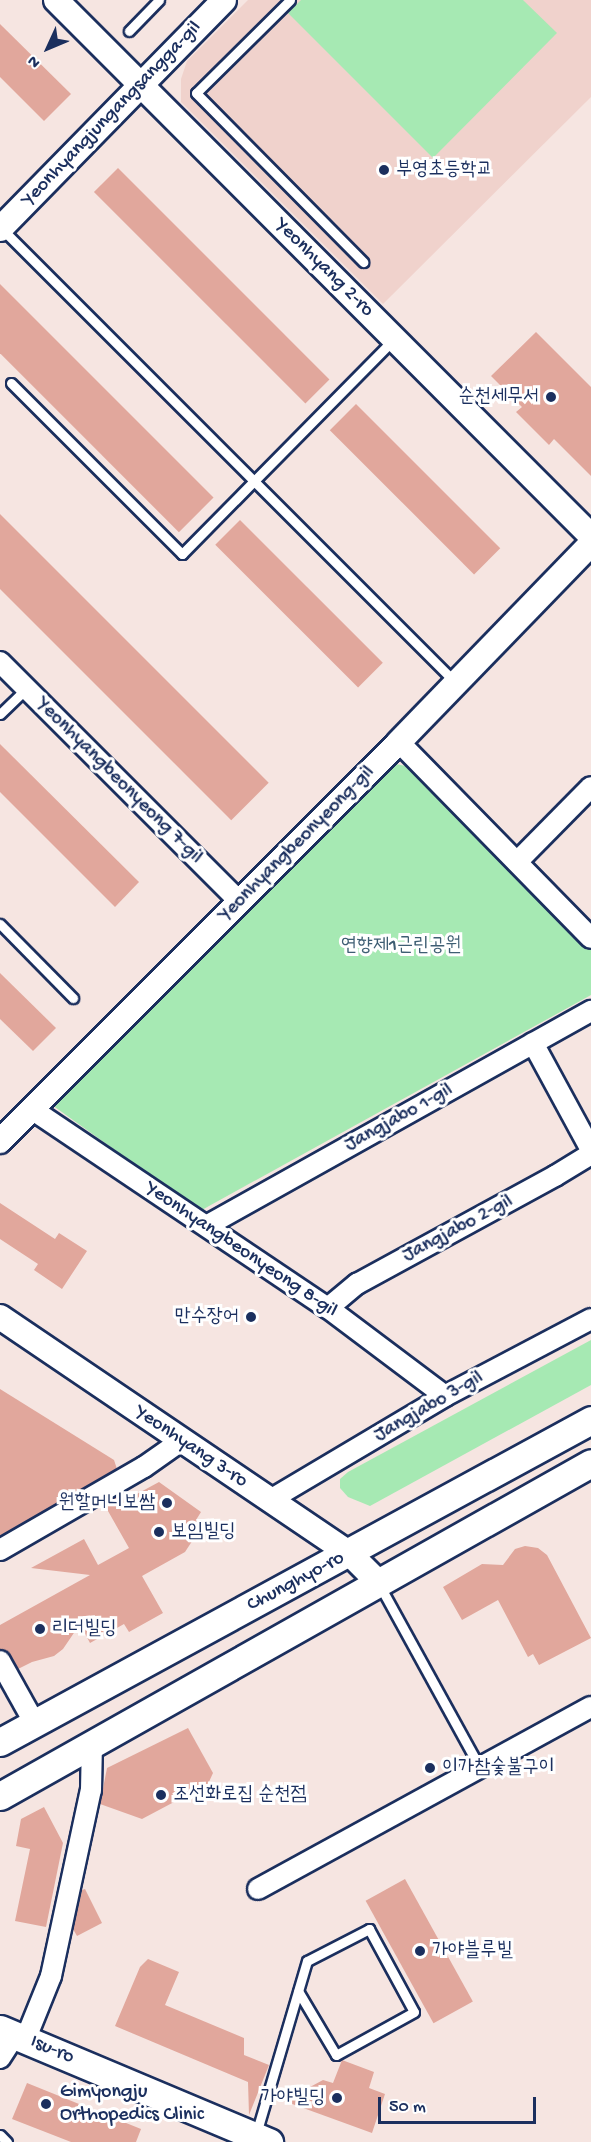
<!DOCTYPE html>
<html>
<head>
<meta charset="utf-8">
<style>
  body { margin:0 }
  #map { position:relative; width:591px; height:2142px; overflow:hidden; background:#f6e5e1; font-family:"Gochi Hand","Poor Story",sans-serif }
  div>[style] { position:absolute }
  [style*='--x'] { left:calc(var(--x)*1px); top:calc(var(--y)*1px); width:calc(var(--w)*1px); rotate:calc(var(--a)*1deg) }
  .built>* { inset:0; background:#f0d2cc }
  .green>* { inset:0; background:#a6e9b3 }
  .building>* { inset:0; background:#e1a79c; transform-origin:0 0 }
  .roads { filter:drop-shadow(2px 0 #1b2f5e) drop-shadow(-2px 0 #1b2f5e) drop-shadow(0 2px #1b2f5e) drop-shadow(0 -2px #1b2f5e) }
  .service>* { height:9px; margin:-4.5px; padding:0 4.5px; transform-origin:4.5px; border-radius:4.5px; background:#fff }
  .minor>* { height:20px; margin:-10px; padding:0 10px; transform-origin:10px; border-radius:10px; background:#fff }
  .tertiary>* { height:24px; margin:-12px; padding:0 12px; transform-origin:12px; border-radius:12px; background:#fff }
  .secondary>* { height:27px; margin:-13.5px; padding:0 13.5px; transform-origin:13.5px; border-radius:13.5px; background:#fff }
  .dots>* { width:16px; height:16px; translate:-50% -50%; box-sizing:border-box; border:3px solid #fff; border-radius:50% }
  span { translate:-50% -50%; white-space:nowrap; text-align:center; line-height:1.15; -webkit-text-stroke:6px #fff; paint-order:stroke }
  .street-label { font-size:20px; color:#1b2f5e }
  .poi-label { font-size:20px; color:#1b2f5e }
  .left { translate:0 -50%; text-align:left }
  .right { translate:-100% -50%; text-align:right }
  .park-label { font-size:20px; color:#3e5e73 }
  .north { position:absolute; left:18px; top:18px; width:60px; height:60px; -webkit-text-stroke:4px #fff; paint-order:stroke; rotate:226deg; font-size:16px; font-weight:700; line-height:24px; text-align:center; color:#1b2f5e }
  .north::after { content:''; display:block; margin:auto; width:21px; height:27px; background:#1b2f5e; clip-path:polygon(50% 0,100% 100%,50% 72%,0 100%) }
  .scale { position:absolute; left:378px; top:2097px; width:158px; height:27px; box-sizing:border-box; border:3px solid #1b2f5e; border-top:0; padding-left:8px; font-size:18px; line-height:21px; white-space:nowrap; color:#1b2f5e; -webkit-text-stroke:4px #fff; paint-order:stroke }
</style>
</head>
<body>
<div id="map">
  <div class="built">
    <i style="clip-path:polygon(248px 0,591px 0,591px 97px,383px 304px,181px 102px,181px 79px,187px 61px)"></i>
  </div>
  <div class="green">
    <i style="clip-path:polygon(301px 0,523px 0,557px 33px,433px 158px,288px 13px)"></i>
    <i style="clip-path:polygon(392px 763px,414px 768px,591px 944px,591px 995px,200px 1211px,52px 1105px)"></i>
    <i style="clip-path:polygon(591px 1340px,591px 1385px,370px 1506px,348px 1497px,340px 1488px,340px 1479px,348px 1472px)"></i>
  </div>
  <div class="building">
    <i style="clip-path:polygon(0 24px,71px 94px,44px 121px,0 77px)"></i>
    <i style="left:118px;top:168px;width:299px;height:34px;rotate:45deg"></i>
    <i style="left:0;top:284px;width:302px;height:49px;rotate:45deg"></i>
    <i style="clip-path:polygon(536px 332px,591px 387px,591px 476px,554px 439px,549px 445px,516px 412px,522px 407px,491px 376px)"></i>
    <i style="left:356px;top:404px;width:204px;height:37px;rotate:45deg"></i>
    <i style="left:0;top:514px;width:380px;height:53px;rotate:45deg"></i>
    <i style="left:240px;top:520px;width:202px;height:35px;rotate:45deg"></i>
    <i style="clip-path:polygon(0 744px,139px 882px,115px 907px,0 792px)"></i>
    <i style="clip-path:polygon(0 973px,56px 1028px,33px 1051px,0 1019px)"></i>
    <i style="clip-path:polygon(0 1203px,55px 1239px,59px 1233px,87px 1251px,62px 1289px,34px 1270px,38px 1264px,0 1239px)"></i>
    <i style="clip-path:polygon(0 1389px,114px 1460px,117px 1469px,0 1536px)"></i>
    <i style="clip-path:polygon(159px 1482px,201px 1512px,196px 1520px,202px 1526px,185px 1552px,142px 1576px,163px 1613px,129px 1632px,124px 1624px,90px 1643px,80px 1624px,63px 1649px,54px 1656px,32px 1662px,18px 1669px,10px 1655px,0 1649px,0 1625px,90px 1575px,31px 1568px,84px 1539px,98px 1565px,129px 1548px,104px 1504px,122px 1493px,124px 1501px)"></i>
    <i style="clip-path:polygon(525px 1546px,538px 1548px,547px 1555px,591px 1638px,539px 1665px,533px 1654px,528px 1657px,498px 1600px,462px 1620px,443px 1587px,482px 1564px,503px 1565px,515px 1549px)"></i>
    <i style="clip-path:polygon(188px 1728px,213px 1773px,208px 1784px,142px 1819px,100px 1804px,107px 1768px)"></i>
    <i style="clip-path:polygon(44px 1807px,63px 1843px,46px 1927px,15px 1921px,30px 1849px,16px 1846px,21px 1819px)"></i>
    <i style="left:405px;top:1879px;width:140px;height:45px;rotate:61deg"></i>
    <i style="clip-path:polygon(85px 1889px,102px 1923px,77px 1936px,73px 1929px,82px 1890px)"></i>
    <i style="clip-path:polygon(148px 1959px,179px 1972px,165px 2005px,244px 2038px,244px 2055px,269px 2065px,249px 2115px,248px 2082px,115px 2026px,140px 1967px)"></i>
    <i style="clip-path:polygon(342px 2060px,374px 2072px,369px 2088px,385px 2094px,372px 2133px,284px 2101px,323px 2080px,333px 2083px)"></i>
    <i style="clip-path:polygon(27px 2083px,141px 2129px,136px 2142px,71px 2142px,12px 2119px)"></i>
  </div>
  <div class="roads">
    <div class="service">
      <i style="--x:290;--y:0;--w:132;--a:135.3"></i>
      <i style="--x:196;--y:93;--w:238;--a:45.3"></i>
      <i style="--x:129;--y:31;--w:43;--a:-45.9"></i>
      <i style="--x:3;--y:230;--w:639;--a:45"></i>
      <i style="--x:11;--y:383;--w:242;--a:45"></i>
      <i style="--x:182;--y:554;--w:302;--a:-45.4"></i>
      <i style="--x:0;--y:714;--w:37;--a:-44"></i>
      <i style="--x:0;--y:924;--w:104;--a:45.4"></i>
      <i style="--x:380;--y:1586;--w:208;--a:61.2"></i>
      <i style="--x:256;--y:2134;--w:180;--a:-73.6"></i>
      <i style="--x:307;--y:1961;--w:70;--a:-27.3"></i>
      <i style="--x:369;--y:1929;--w:94;--a:61.5"></i>
      <i style="--x:414;--y:2012;--w:89;--a:151.1"></i>
      <i style="--x:336;--y:2055;--w:74;--a:-120.7"></i>
      <i style="--x:0;--y:2135;--w:10;--a:45"></i>
    </div>
    <div class="minor">
      <i style="--x:0;--y:662;--w:338;--a:45"></i>
      <i style="--x:399;--y:742;--w:274;--a:45.6"></i>
      <i style="--x:517;--y:862;--w:105;--a:-45.4"></i>
      <i style="--x:533;--y:1043;--w:122;--a:61.5"></i>
      <i style="--x:33;--y:1110;--w:355;--a:33.9"></i>
      <i style="--x:328;--y:1308;--w:146;--a:36.9"></i>
      <i style="--x:208;--y:1225;--w:439;--a:-29.2"></i>
      <i style="--x:328;--y:1308;--w:38;--a:-40"></i>
      <i style="--x:357;--y:1284;--w:226;--a:-28.6"></i>
      <i style="--x:555;--y:1176;--w:42;--a:-31.4"></i>
      <i style="--x:270;--y:1500;--w:204;--a:-30.7"></i>
      <i style="--x:445;--y:1396;--w:165;--a:-27.8"></i>
      <i style="--x:0;--y:1550;--w:166;--a:-30"></i>
      <i style="--x:144;--y:1467;--w:45;--a:-35.1"></i>
      <i style="--x:0;--y:1661;--w:72;--a:60.9"></i>
      <i style="--x:258;--y:1889;--w:379;--a:-28.7"></i>
      <i style="--x:26;--y:2038;--w:67;--a:-68"></i>
      <i style="--x:51;--y:1976;--w:190;--a:-77.9"></i>
      <i style="--x:91;--y:1790;--w:48;--a:-88.8"></i>
      <i style="--x:0;--y:2058;--w:27;--a:-57"></i>
    </div>
    <div class="tertiary">
      <i style="--x:56;--y:0;--w:757;--a:45.05"></i>
      <i style="--x:0;--y:229;--w:320;--a:-45.6"></i>
      <i style="--x:0;--y:1141;--w:564;--a:-45"></i>
      <i style="--x:399;--y:742;--w:276;--a:-45.9"></i>
      <i style="--x:0;--y:1317;--w:421;--a:34.1"></i>
      <i style="--x:349;--y:1553;--w:40;--a:45"></i>
    </div>
    <div class="secondary">
      <i style="--x:0;--y:1742;--w:673;--a:-28.58"></i>
      <i style="--x:0;--y:1796;--w:678;--a:-29.4"></i>
      <i style="--x:0;--y:2029;--w:292;--a:22.8"></i>
    </div>
  </div>
  <div class="dots">
    <i style="left:384px;top:170px;background:#1b2f5e"></i>
    <i style="left:551px;top:397px;background:#1b2f5e"></i>
    <i style="left:251px;top:1317px;background:#1b2f5e"></i>
    <i style="left:167px;top:1503px;background:#1b2f5e"></i>
    <i style="left:159px;top:1532px;background:#1b2f5e"></i>
    <i style="left:40px;top:1629px;background:#1b2f5e"></i>
    <i style="left:430px;top:1768px;background:#1b2f5e"></i>
    <i style="left:161px;top:1795px;background:#1b2f5e"></i>
    <i style="left:420px;top:1951px;background:#1b2f5e"></i>
    <i style="left:337px;top:2098px;background:#1b2f5e"></i>
    <i style="left:46px;top:2104px;background:#1b2f5e"></i>
  </div>
  <div class="street-label">
    <span style="left:112px;top:114px;rotate:-46deg">Yeonhyangjungangsangga-gil</span>
    <span style="left:324px;top:268px;rotate:45deg">Yeonhyang 2-ro</span>
    <span style="left:119px;top:781px;rotate:45deg">Yeonhyangbeonyeong 7-gil</span>
    <span style="left:297px;top:844px;rotate:-45deg">Yeonhyangbeonyeong-gil</span>
    <span style="left:399px;top:1118px;rotate:-29deg">Jangjabo 1-gil</span>
    <span style="left:458px;top:1229px;rotate:-28deg">Jangjabo 2-gil</span>
    <span style="left:241px;top:1250px;rotate:34deg">Yeonhyangbeonyeong 8-gil</span>
    <span style="left:429px;top:1407px;rotate:-30deg">Jangjabo 3-gil</span>
    <span style="left:191px;top:1447px;rotate:34deg">Yeonhyang 3-ro</span>
    <span style="left:296px;top:1582px;rotate:-28deg">Chunghyo-ro</span>
    <span style="left:52px;top:2050px;rotate:23deg">Isu-ro</span>
  </div>
  <div class="poi-label">
    <span class="left" style="left:396px;top:170px">부영초등학교</span>
    <span class="right" style="left:539px;top:397px">순천세무서</span>
    <span class="right" style="left:239px;top:1317px">만수장어</span>
    <span class="right" style="left:155px;top:1503px">원할머니보쌈</span>
    <span class="left" style="left:171px;top:1532px">보임빌딩</span>
    <span class="left" style="left:52px;top:1629px">리더빌딩</span>
    <span class="left" style="left:442px;top:1768px">이가참숯불구이</span>
    <span class="left" style="left:173px;top:1795px">조선화로집 순천점</span>
    <span class="left" style="left:432px;top:1951px">가야블루빌</span>
    <span class="left" style="left:60px;top:2104px">Gimyongju<br>Orthopedics Clinic</span>
    <span class="right" style="left:325px;top:2098px">가야빌딩</span>
  </div>
  <div class="park-label">
    <span style="left:401px;top:946px">연향제1근린공원</span>
  </div>
  <div class="north">N</div>
  <div class="scale">50 m</div>
</div>
</body>
</html>
